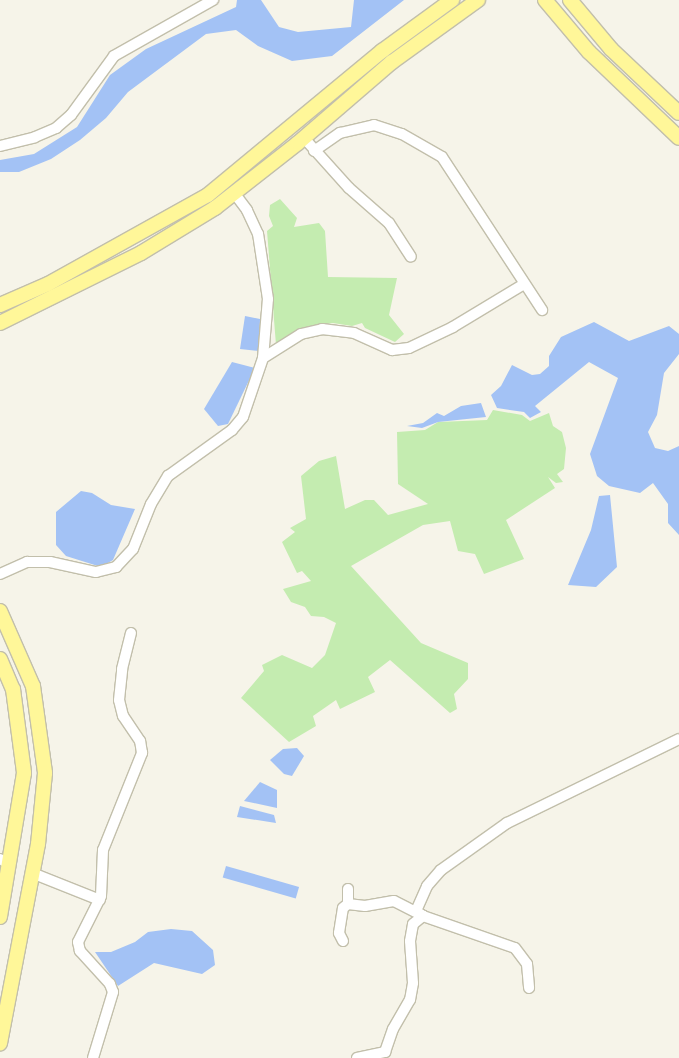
<!DOCTYPE html>
<html>
<head>
<meta charset="utf-8">
<style>
  body { margin:0 }
  #map { position:relative; width:679px; height:1058px; overflow:hidden; background:#f6f4e9; font-family:"Archivo Narrow",sans-serif }
  div>[style] { position:absolute }
  [style*='--x'] { left:calc(var(--x)*1px); top:calc(var(--y)*1px); width:calc(var(--w)*1px); rotate:calc(var(--a)*1deg) }
  .green>* { inset:0; background:#c4ecb0 }
  .water>* { inset:0; background:#a3c2f5; transform-origin:0 0 }
  .roads { filter:drop-shadow(1px 0 #c2bfab) drop-shadow(-1px 0 #c2bfab) drop-shadow(0 1px #c2bfab) drop-shadow(0 -1px #c2bfab) }
  .minor>* { height:10px; margin:-5px; padding:0 5px; transform-origin:5px; border-radius:5px; background:#fff }
  .major>* { height:14px; margin:-7px; padding:0 7px; transform-origin:7px; border-radius:7px; background:#fff799 }
  span { translate:-50% -50%; white-space:nowrap; text-align:center; line-height:1.15; -webkit-text-stroke:4.5px #fff; paint-order:stroke }
</style>
</head>
<body>
<div id="map">
  <div class="green">
    <i style="clip-path:polygon(280px 199px,297px 218px,294px 227px,319px 223px,325px 231px,328px 277px,397px 278px,389px 315px,404px 334px,395px 342px,365px 328px,362px 323px,352px 326px,333px 323px,314px 326px,276px 345px,267px 231px,273px 226px,269px 216px,270px 205px)"></i>
    <i style="clip-path:polygon(493px 410px,522px 415px,530px 421px,549px 413px,553px 426px,562px 432px,566px 448px,564px 469px,557px 474px,563px 482px,556px 483px,548px 477px,555px 488px,506px 520px,524px 559px,484px 574px,475px 554px,458px 551px,450px 521px,423px 525px,351px 566px,421px 643px,468px 663px,468px 679px,454px 694px,457px 709px,450px 713px,390px 660px,368px 677px,375px 692px,340px 709px,336px 700px,313px 716px,316px 726px,289px 742px,241px 698px,264px 671px,262px 665px,282px 655px,312px 668px,325px 655px,336px 623px,324px 617px,311px 616px,305px 607px,291px 602px,283px 589px,311px 581px,302px 571px,297px 573px,282px 542px,295px 532px,290px 528px,306px 519px,301px 476px,319px 461px,336px 456px,345px 509px,365px 500px,374px 500px,388px 515px,428px 504px,398px 484px,397px 432px,425px 430px,438px 422px,487px 420px)"></i>
  </div>
  <div class="water">
    <i style="clip-path:polygon(237px 0,261px 0,279px 27px,298px 32px,351px 27px,354px 0,404px 0,332px 56px,292px 61px,258px 46px,236px 30px,206px 34px,128px 92px,106px 118px,80px 140px,51px 159px,19px 172px,0 172px,0 160px,34px 154px,77px 127px,110px 75px,146px 49px,236px 7px)"></i>
    <i style="clip-path:polygon(245px 316px,260px 319px,259px 351px,240px 349px)"></i>
    <i style="clip-path:polygon(594px 322px,629px 341px,669px 326px,679px 334px,679px 354px,664px 373px,657px 415px,648px 432px,655px 448px,668px 451px,679px 446px,679px 535px,668px 523px,668px 504px,653px 483px,640px 493px,609px 486px,597px 476px,590px 454px,618px 378px,589px 362px,535px 406px,541px 412px,530px 418px,524px 412px,497px 408px,491px 395px,501px 386px,512px 365px,532px 375px,540px 374px,549px 366px,549px 356px,561px 337px)"></i>
    <i style="clip-path:polygon(232px 362px,255px 368px,228px 424px,218px 426px,204px 409px)"></i>
    <i style="clip-path:polygon(481px 403px,486px 417px,438px 422px,422px 428px,407px 426px,423px 423px,437px 413px,444px 416px,461px 406px)"></i>
    <i style="clip-path:polygon(81px 491px,92px 493px,111px 505px,135px 509px,113px 560px,101px 567px,66px 556px,56px 545px,56px 512px)"></i>
    <i style="clip-path:polygon(610px 495px,617px 567px,596px 587px,568px 585px,591px 530px,599px 496px)"></i>
    <i style="clip-path:polygon(297px 748px,304px 756px,292px 776px,284px 774px,270px 760px,283px 749px)"></i>
    <i style="clip-path:polygon(260px 782px,277px 790px,277px 808px,244px 801px)"></i>
    <i style="clip-path:polygon(240px 806px,274px 815px,276px 823px,237px 817px)"></i>
    <i style="left:226px;top:866px;width:76px;height:12px;rotate:16deg"></i>
    <i style="clip-path:polygon(171px 929px,192px 931px,213px 950px,215px 965px,202px 974px,154px 963px,118px 986px,95px 952px,111px 952px,135px 942px,148px 932px)"></i>
  </div>
  <div class="roads">
    <div class="minor">
      <i style="--x:304;--y:138;--w:67;--a:48"></i>
      <i style="--x:349;--y:188;--w:53;--a:41.2"></i>
      <i style="--x:389;--y:223;--w:40;--a:57.1"></i>
      <i style="--x:0;--y:146;--w:36;--a:-14"></i>
      <i style="--x:35;--y:137;--w:23;--a:-23"></i>
      <i style="--x:56;--y:128;--w:20;--a:-41"></i>
      <i style="--x:71;--y:115;--w:73;--a:-53.9"></i>
      <i style="--x:114;--y:56;--w:114;--a:-29.5"></i>
      <i style="--x:314;--y:151;--w:32;--a:-35"></i>
      <i style="--x:340;--y:133;--w:35;--a:-13"></i>
      <i style="--x:374;--y:125;--w:29;--a:18"></i>
      <i style="--x:402;--y:134;--w:46;--a:29.9"></i>
      <i style="--x:442;--y:157;--w:183;--a:56.8"></i>
      <i style="--x:263;--y:358;--w:45;--a:-32.3"></i>
      <i style="--x:301;--y:334;--w:22;--a:-13"></i>
      <i style="--x:322;--y:329;--w:32;--a:7"></i>
      <i style="--x:354;--y:333;--w:42;--a:24.1"></i>
      <i style="--x:392;--y:350;--w:17;--a:-7"></i>
      <i style="--x:409;--y:348;--w:49;--a:-25.5"></i>
      <i style="--x:453;--y:327;--w:83;--a:-31.2"></i>
      <i style="--x:0;--y:574;--w:30;--a:-24"></i>
      <i style="--x:27;--y:562;--w:23;--a:0"></i>
      <i style="--x:50;--y:562;--w:47;--a:12.3"></i>
      <i style="--x:96;--y:572;--w:21;--a:-14"></i>
      <i style="--x:116;--y:567;--w:25;--a:-47"></i>
      <i style="--x:133;--y:549;--w:48;--a:-68.2"></i>
      <i style="--x:151;--y:504;--w:33;--a:-59"></i>
      <i style="--x:168;--y:476;--w:79;--a:-35.7"></i>
      <i style="--x:232;--y:430;--w:17;--a:-50"></i>
      <i style="--x:243;--y:417;--w:62;--a:-71.3"></i>
      <i style="--x:263;--y:358;--w:59;--a:-85.2"></i>
      <i style="--x:268;--y:299;--w:66;--a:-98.7"></i>
      <i style="--x:258;--y:234;--w:26;--a:-115"></i>
      <i style="--x:247;--y:210;--w:21;--a:-127"></i>
      <i style="--x:0;--y:859;--w:10;--a:29"></i>
      <i style="--x:32;--y:873;--w:73;--a:21.7"></i>
      <i style="--x:348;--y:889;--w:15;--a:90"></i>
      <i style="--x:343;--y:941;--w:9;--a:-117"></i>
      <i style="--x:339;--y:933;--w:25;--a:-81"></i>
      <i style="--x:343;--y:908;--w:6;--a:-39"></i>
      <i style="--x:348;--y:904;--w:17;--a:7"></i>
      <i style="--x:365;--y:906;--w:29;--a:-10"></i>
      <i style="--x:394;--y:901;--w:33;--a:27"></i>
      <i style="--x:423;--y:916;--w:97;--a:19.2"></i>
      <i style="--x:515;--y:948;--w:20;--a:53"></i>
      <i style="--x:527;--y:964;--w:24;--a:85"></i>
      <i style="--x:93;--y:1058;--w:69;--a:-73.1"></i>
      <i style="--x:113;--y:992;--w:9;--a:-111"></i>
      <i style="--x:110;--y:984;--w:45;--a:-132.3"></i>
      <i style="--x:80;--y:951;--w:9;--a:-103"></i>
      <i style="--x:78;--y:942;--w:51;--a:-63.4"></i>
      <i style="--x:101;--y:896;--w:46;--a:-87.5"></i>
      <i style="--x:103;--y:850;--w:105;--a:-68.1"></i>
      <i style="--x:142;--y:753;--w:12;--a:-99"></i>
      <i style="--x:140;--y:741;--w:30;--a:-124"></i>
      <i style="--x:123;--y:716;--w:16;--a:-104"></i>
      <i style="--x:119;--y:700;--w:31;--a:-84"></i>
      <i style="--x:122;--y:669;--w:37;--a:-76"></i>
      <i style="--x:357;--y:1058;--w:29;--a:-12"></i>
      <i style="--x:385;--y:1052;--w:24;--a:-71"></i>
      <i style="--x:393;--y:1029;--w:34;--a:-60"></i>
      <i style="--x:410;--y:1000;--w:17;--a:-80"></i>
      <i style="--x:413;--y:983;--w:42;--a:-94.1"></i>
      <i style="--x:410;--y:941;--w:17;--a:-80"></i>
      <i style="--x:413;--y:924;--w:13;--a:-39"></i>
      <i style="--x:423;--y:916;--w:9;--a:-144"></i>
      <i style="--x:416;--y:911;--w:27;--a:-66"></i>
      <i style="--x:427;--y:886;--w:21;--a:-49"></i>
      <i style="--x:441;--y:870;--w:81;--a:-35.5"></i>
      <i style="--x:507;--y:823;--w:191;--a:-26"></i>
    </div>
    <div class="major">
      <i style="--x:545;--y:0;--w:68;--a:49.8"></i>
      <i style="--x:589;--y:52;--w:124;--a:43.7"></i>
      <i style="--x:570;--y:0;--w:64;--a:50.1"></i>
      <i style="--x:611;--y:49;--w:93;--a:43.3"></i>
      <i style="--x:0;--y:305;--w:52;--a:-23.6"></i>
      <i style="--x:48;--y:284;--w:183;--a:-29.1"></i>
      <i style="--x:208;--y:195;--w:226;--a:-39.6"></i>
      <i style="--x:382;--y:51;--w:87;--a:-36.1"></i>
      <i style="--x:0;--y:323;--w:157;--a:-26.4"></i>
      <i style="--x:141;--y:253;--w:87;--a:-31.3"></i>
      <i style="--x:215;--y:208;--w:105;--a:-38.1"></i>
      <i style="--x:298;--y:143;--w:124;--a:-40.8"></i>
      <i style="--x:392;--y:62;--w:106;--a:-35.8"></i>
      <i style="--x:0;--y:611;--w:82;--a:66.3"></i>
      <i style="--x:33;--y:686;--w:88;--a:82.1"></i>
      <i style="--x:45;--y:773;--w:71;--a:95.6"></i>
      <i style="--x:38;--y:844;--w:203;--a:100.8"></i>
      <i style="--x:0;--y:659;--w:33;--a:67"></i>
      <i style="--x:13;--y:689;--w:85;--a:82.5"></i>
      <i style="--x:24;--y:773;--w:146;--a:99.5"></i>
    </div>
  </div>
</div>
</body>
</html>
